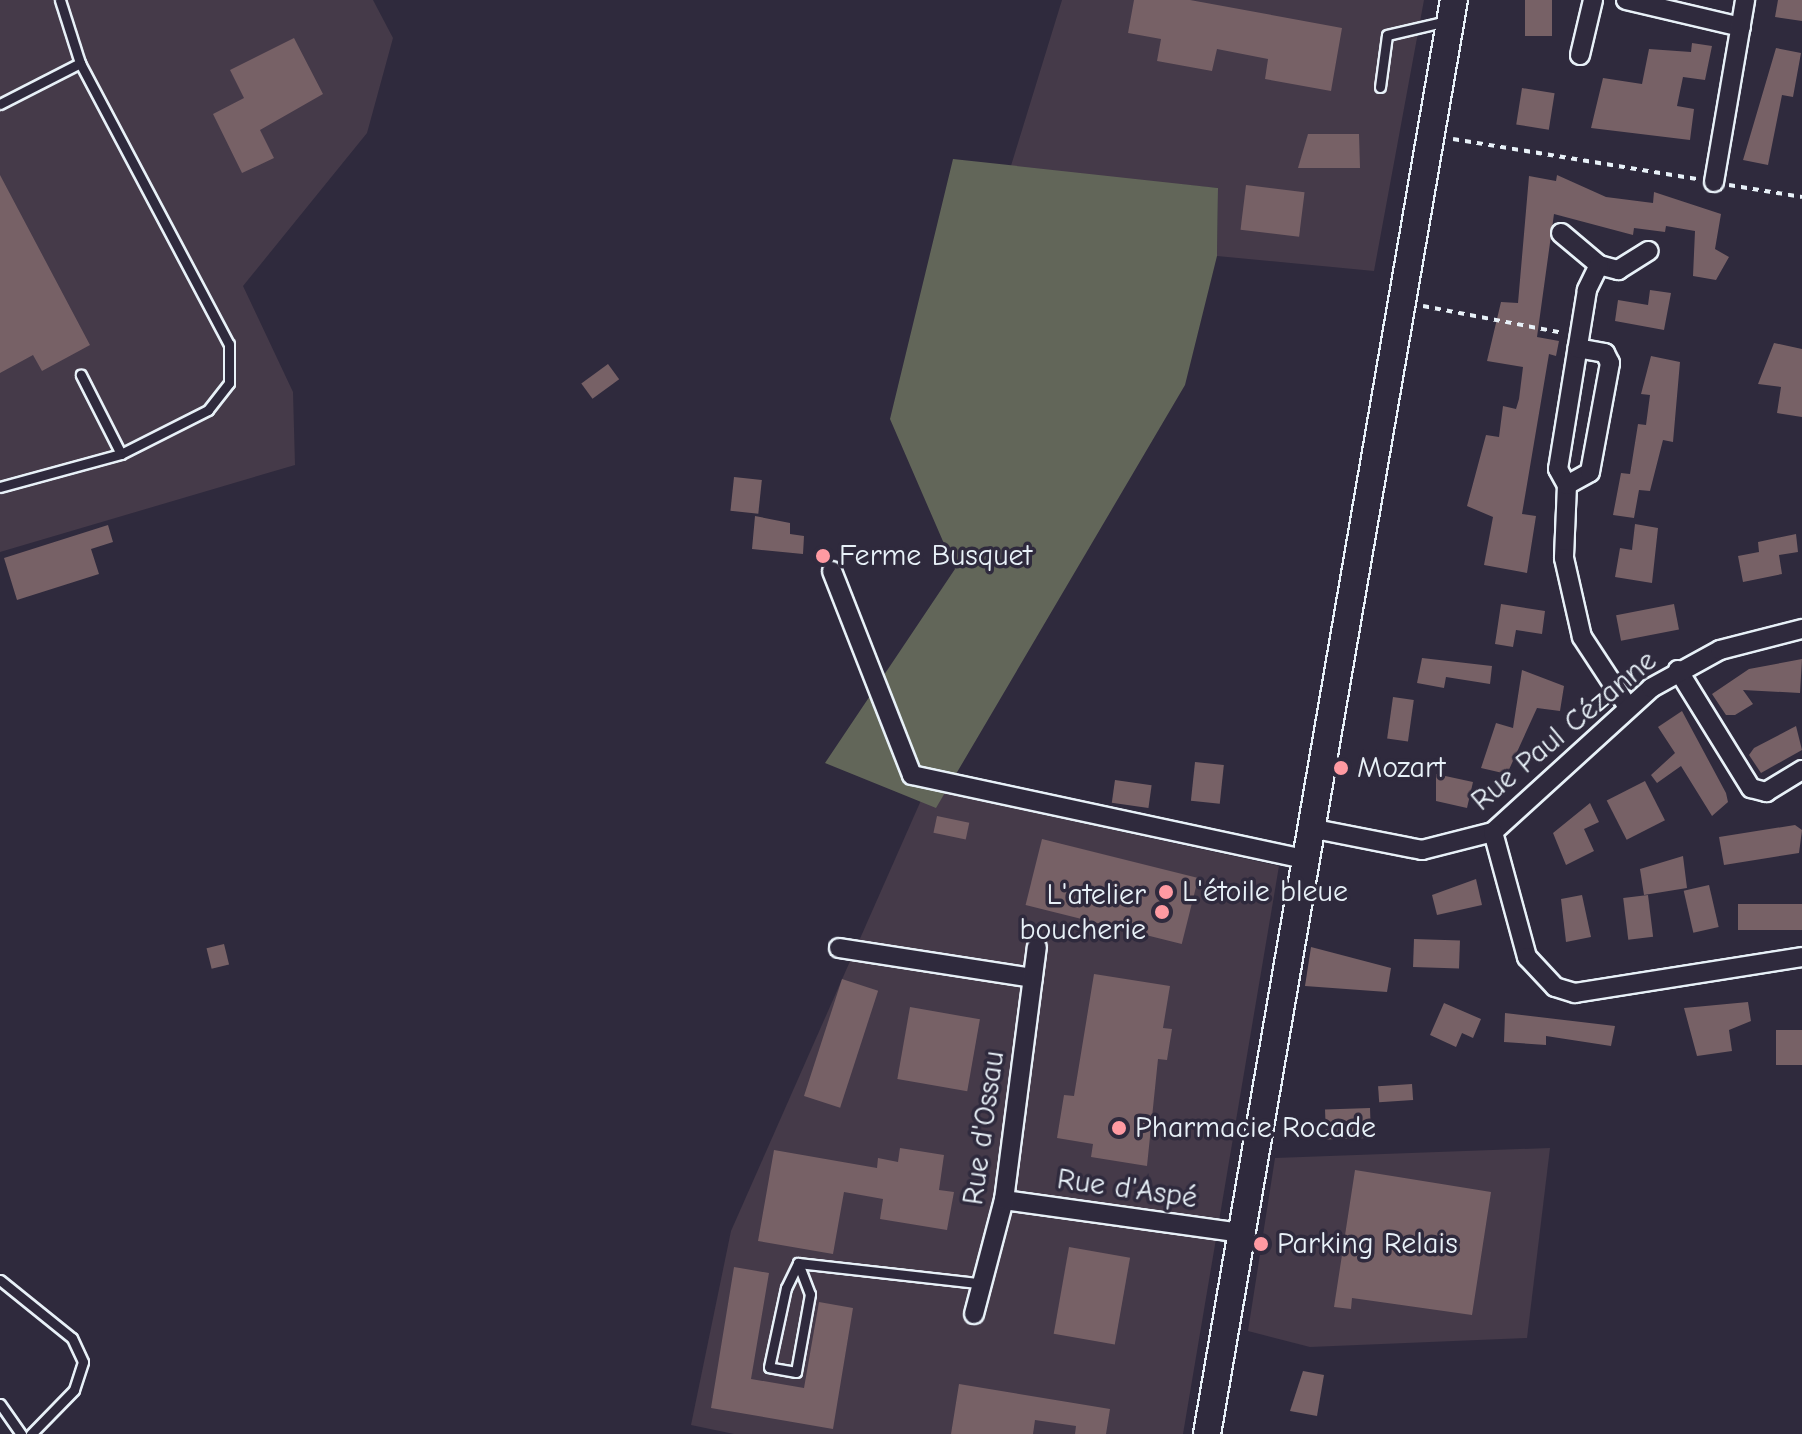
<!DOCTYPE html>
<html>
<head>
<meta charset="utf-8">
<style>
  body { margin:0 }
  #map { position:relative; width:1802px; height:1434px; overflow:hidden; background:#2f2a3d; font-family:"Comic Neue",sans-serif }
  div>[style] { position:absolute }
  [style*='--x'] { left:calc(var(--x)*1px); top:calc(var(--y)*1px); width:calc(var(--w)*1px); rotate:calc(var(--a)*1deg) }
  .built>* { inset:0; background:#453a49 }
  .green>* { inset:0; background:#626659 }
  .building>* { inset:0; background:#776166; transform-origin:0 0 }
  .path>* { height:4px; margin-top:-2px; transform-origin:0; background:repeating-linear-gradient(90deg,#e8f1f8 0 6px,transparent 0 12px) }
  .roads { filter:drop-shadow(2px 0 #e8f1f8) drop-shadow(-2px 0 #e8f1f8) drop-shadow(0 2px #e8f1f8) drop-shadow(0 -2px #e8f1f8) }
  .service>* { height:9px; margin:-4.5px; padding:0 4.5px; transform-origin:4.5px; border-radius:4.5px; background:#2f2a3d }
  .minor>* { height:18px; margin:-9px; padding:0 9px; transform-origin:9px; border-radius:9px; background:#2f2a3d }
  .secondary>* { height:26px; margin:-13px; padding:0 13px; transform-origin:13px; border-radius:13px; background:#2f2a3d }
  .dots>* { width:22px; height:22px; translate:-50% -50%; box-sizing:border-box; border:4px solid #2f2a3d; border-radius:50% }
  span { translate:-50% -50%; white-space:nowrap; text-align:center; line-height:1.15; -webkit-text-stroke:7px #2f2a3d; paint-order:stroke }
  .poi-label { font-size:30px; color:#e8f1f8 }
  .left { translate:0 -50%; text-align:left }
  .right { translate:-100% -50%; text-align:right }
  .street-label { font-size:30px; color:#e8f1f8 }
</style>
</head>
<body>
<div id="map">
  <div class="built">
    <i style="clip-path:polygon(0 0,373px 0,393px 38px,367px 133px,243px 286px,293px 392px,295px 465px,0 552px)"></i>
    <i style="clip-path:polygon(1062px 0,1424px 0,1374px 271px,1217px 256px,1218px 188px,1010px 169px)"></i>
    <i style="clip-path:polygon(926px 789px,1279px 866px,1183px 1434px,734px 1434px,691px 1425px,731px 1231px)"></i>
    <i style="clip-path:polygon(1550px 1148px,1527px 1338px,1310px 1347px,1248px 1331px,1275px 1158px)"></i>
  </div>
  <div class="green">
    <i style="clip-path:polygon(953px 159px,1218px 188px,1217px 256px,1185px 385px,936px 808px,825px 763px,955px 569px,890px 419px)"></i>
  </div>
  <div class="building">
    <i style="clip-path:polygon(1134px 0,1190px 0,1342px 28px,1331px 91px,1265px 79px,1268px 59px,1217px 49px,1212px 71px,1157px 61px,1161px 39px,1128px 33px)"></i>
    <i style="left:1525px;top:0;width:27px;height:36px"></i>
    <i style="clip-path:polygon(1778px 0,1802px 0,1802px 21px,1775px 17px)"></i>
    <i style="clip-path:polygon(294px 38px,323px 94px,260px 130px,274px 158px,242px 173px,213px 114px,244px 98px,230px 70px)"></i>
    <i style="clip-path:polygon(1692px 43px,1712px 46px,1705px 80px,1683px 77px,1677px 106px,1694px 109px,1690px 140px,1591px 128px,1603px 78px,1642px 84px,1649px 49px,1691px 52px)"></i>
    <i style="clip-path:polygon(1776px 48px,1801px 53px,1793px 97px,1782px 95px,1768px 165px,1743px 160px)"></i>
    <i style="left:1522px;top:88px;width:33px;height:37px;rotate:9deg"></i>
    <i style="clip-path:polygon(1308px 134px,1359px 134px,1360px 168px,1298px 168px)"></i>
    <i style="clip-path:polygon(0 175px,90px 345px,42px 371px,33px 355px,0 373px)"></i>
    <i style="clip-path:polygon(1557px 175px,1606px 197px,1653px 203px,1654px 192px,1721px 214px,1715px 249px,1729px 257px,1716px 280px,1693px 276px,1695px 231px,1666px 226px,1665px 232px,1634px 228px,1633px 235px,1554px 214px,1537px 337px,1559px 341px,1556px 356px,1549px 354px,1522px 514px,1536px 516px,1527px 573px,1484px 565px,1493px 517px,1467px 506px,1486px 435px,1499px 437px,1503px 406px,1516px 409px,1519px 399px,1523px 367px,1487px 361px,1501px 302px,1518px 303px,1529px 176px,1556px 181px)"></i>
    <i style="left:1246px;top:185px;width:59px;height:45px;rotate:7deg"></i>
    <i style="clip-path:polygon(1650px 290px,1671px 293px,1664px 330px,1615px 321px,1618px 300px,1648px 305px)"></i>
    <i style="clip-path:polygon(1774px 343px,1802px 349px,1802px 417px,1777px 413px,1781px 387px,1758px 384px)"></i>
    <i style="clip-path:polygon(1651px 356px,1680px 362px,1673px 442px,1663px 440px,1650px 491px,1639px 490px,1634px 518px,1613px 515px,1621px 473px,1630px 474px,1638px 424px,1646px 425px,1650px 395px,1641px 394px)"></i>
    <i style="left:608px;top:364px;width:19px;height:33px;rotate:54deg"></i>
    <i style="left:734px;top:477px;width:28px;height:34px;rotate:6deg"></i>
    <i style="clip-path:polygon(755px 516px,790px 523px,790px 534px,804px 536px,803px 554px,752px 549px)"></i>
    <i style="clip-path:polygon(1635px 524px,1658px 528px,1652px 583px,1615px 577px,1620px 548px,1632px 550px)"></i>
    <i style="clip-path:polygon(108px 525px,113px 542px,91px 549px,99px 574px,17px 600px,4px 558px)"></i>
    <i style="clip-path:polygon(1796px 534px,1798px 552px,1779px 555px,1782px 574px,1743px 582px,1738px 556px,1759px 552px,1758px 542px)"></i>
    <i style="clip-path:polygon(1501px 604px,1545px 611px,1542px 634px,1516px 630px,1513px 647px,1495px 644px)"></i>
    <i style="left:1674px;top:604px;width:26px;height:59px;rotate:79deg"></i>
    <i style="clip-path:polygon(1422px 658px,1492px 666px,1490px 684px,1446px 677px,1444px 688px,1417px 683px)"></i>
    <i style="clip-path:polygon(1802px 659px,1800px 693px,1743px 690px,1753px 704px,1735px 715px,1726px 715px,1712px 694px,1749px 669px)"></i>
    <i style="clip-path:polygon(1522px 670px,1564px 686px,1560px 711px,1537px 708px,1507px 774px,1481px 768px,1496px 723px,1513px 728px)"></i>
    <i style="left:1393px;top:697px;width:21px;height:42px;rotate:8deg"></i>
    <i style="clip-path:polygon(1682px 711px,1726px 793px,1728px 802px,1712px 816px,1681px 766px,1657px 783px,1651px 775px,1675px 753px,1658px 727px)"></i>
    <i style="clip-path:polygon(1796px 726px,1802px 750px,1761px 773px,1749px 755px,1754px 748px)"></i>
    <i style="left:1195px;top:762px;width:29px;height:39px;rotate:6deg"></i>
    <i style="clip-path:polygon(1436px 774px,1473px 782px,1467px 808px,1436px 801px)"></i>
    <i style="left:1115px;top:780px;width:37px;height:23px;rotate:8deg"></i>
    <i style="left:1645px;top:781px;width:44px;height:43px;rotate:63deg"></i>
    <i style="clip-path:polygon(1590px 803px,1599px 822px,1584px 829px,1594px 851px,1566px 865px,1553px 833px)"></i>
    <i style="left:937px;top:816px;width:33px;height:17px;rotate:12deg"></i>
    <i style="clip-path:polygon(1795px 825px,1802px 830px,1799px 853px,1724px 865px,1719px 837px)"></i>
    <i style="left:1042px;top:839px;width:161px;height:68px;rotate:14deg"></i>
    <i style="clip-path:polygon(1683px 856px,1687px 888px,1644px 895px,1640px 869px)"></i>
    <i style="clip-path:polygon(1476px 879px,1482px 905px,1437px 915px,1432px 895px)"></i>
    <i style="left:1709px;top:885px;width:43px;height:26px;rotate:77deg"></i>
    <i style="clip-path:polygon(1582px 895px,1591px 937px,1566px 942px,1561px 899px)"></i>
    <i style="left:1648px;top:895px;width:42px;height:25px;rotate:83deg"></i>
    <i style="left:1802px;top:904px;width:26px;height:64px;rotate:90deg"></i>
    <i style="left:1414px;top:939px;width:46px;height:28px;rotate:2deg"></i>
    <i style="left:224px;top:944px;width:21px;height:18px;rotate:76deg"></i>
    <i style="clip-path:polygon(1311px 947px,1391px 968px,1387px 992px,1305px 986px)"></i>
    <i style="clip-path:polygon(1094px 974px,1170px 986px,1163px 1028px,1172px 1029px,1167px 1060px,1158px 1059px,1147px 1166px,1091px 1157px,1093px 1144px,1057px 1138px,1064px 1095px,1074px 1096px)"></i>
    <i style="left:842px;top:979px;width:38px;height:123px;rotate:18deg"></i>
    <i style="clip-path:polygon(1748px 1002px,1751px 1021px,1729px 1030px,1732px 1051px,1697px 1056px,1684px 1008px)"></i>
    <i style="clip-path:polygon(1444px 1003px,1481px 1019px,1473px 1038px,1462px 1033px,1456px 1047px,1430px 1035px)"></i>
    <i style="left:910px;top:1007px;width:71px;height:73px;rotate:10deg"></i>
    <i style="clip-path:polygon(1505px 1013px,1615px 1026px,1611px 1046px,1546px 1036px,1546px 1045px,1504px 1042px)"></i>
    <i style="left:1776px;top:1030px;width:26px;height:35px"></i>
    <i style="left:1412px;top:1084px;width:16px;height:34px;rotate:86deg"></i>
    <i style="left:1370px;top:1108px;width:30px;height:45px;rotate:88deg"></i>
    <i style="clip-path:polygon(900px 1148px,944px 1155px,939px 1190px,954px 1192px,947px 1230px,880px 1219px,883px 1199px,844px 1192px,833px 1254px,758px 1241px,774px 1150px,877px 1168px,878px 1158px,898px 1162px)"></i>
    <i style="clip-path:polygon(1355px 1170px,1491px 1192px,1472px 1315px,1352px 1298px,1351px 1309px,1334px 1307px)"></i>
    <i style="left:1069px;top:1247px;width:62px;height:88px;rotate:10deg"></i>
    <i style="clip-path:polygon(734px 1267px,769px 1273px,751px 1379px,804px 1388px,819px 1302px,853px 1308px,833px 1429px,711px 1408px)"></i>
    <i style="clip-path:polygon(1303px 1371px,1324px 1375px,1317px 1416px,1290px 1411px)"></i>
    <i style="clip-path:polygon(959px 1384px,1110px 1409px,1106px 1434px,1075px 1434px,1076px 1426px,1035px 1420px,1033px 1434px,951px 1434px)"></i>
  </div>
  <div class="path">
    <i style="--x:1453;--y:139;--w:247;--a:9.3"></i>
    <i style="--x:1729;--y:185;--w:74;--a:9.3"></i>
    <i style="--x:1423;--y:306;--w:143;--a:10.9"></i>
  </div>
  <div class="roads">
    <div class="service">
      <i style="--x:60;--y:0;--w:66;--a:72.4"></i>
      <i style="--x:80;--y:63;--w:318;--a:62.1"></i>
      <i style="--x:229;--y:344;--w:39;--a:90"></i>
      <i style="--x:229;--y:383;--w:34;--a:128"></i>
      <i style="--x:208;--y:410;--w:97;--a:153.2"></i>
      <i style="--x:121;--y:454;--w:89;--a:-116.9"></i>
      <i style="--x:1380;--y:87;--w:52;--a:-82.3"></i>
      <i style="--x:1387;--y:35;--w:62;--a:-13.1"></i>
      <i style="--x:0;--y:104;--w:90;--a:-27.1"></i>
      <i style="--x:0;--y:487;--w:125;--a:-15.3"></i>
      <i style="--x:798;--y:1263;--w:33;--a:69"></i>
      <i style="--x:810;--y:1294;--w:79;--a:100.2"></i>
      <i style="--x:796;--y:1372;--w:27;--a:-170"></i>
      <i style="--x:769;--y:1367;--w:81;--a:-77.9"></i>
      <i style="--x:786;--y:1288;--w:28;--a:-64"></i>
      <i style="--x:798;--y:1263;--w:187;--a:6.4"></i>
      <i style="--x:0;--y:1280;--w:92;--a:38.9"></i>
      <i style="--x:72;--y:1338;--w:26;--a:65"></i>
      <i style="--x:83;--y:1362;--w:29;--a:108"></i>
      <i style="--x:74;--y:1390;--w:62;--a:134.3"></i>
      <i style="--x:0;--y:1404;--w:37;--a:55"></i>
    </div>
    <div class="minor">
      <i style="--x:1626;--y:0;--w:118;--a:13.2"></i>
      <i style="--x:1580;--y:55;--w:57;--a:-76.7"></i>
      <i style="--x:1714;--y:182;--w:185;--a:-80.3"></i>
      <i style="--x:1561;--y:233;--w:50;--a:40.1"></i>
      <i style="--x:1599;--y:265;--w:20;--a:15"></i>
      <i style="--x:1618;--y:270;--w:36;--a:-32"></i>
      <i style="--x:1599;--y:265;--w:28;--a:116"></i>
      <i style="--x:1587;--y:290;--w:181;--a:99.2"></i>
      <i style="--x:1558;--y:469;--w:18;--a:61"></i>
      <i style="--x:1567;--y:485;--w:73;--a:92.4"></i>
      <i style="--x:1564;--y:558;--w:81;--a:77.2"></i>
      <i style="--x:1582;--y:637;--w:84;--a:56.7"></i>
      <i style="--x:1567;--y:485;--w:26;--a:-29"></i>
      <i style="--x:1590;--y:472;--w:111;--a:-79.6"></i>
      <i style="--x:1610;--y:363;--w:11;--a:-117"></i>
      <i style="--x:1605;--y:353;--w:28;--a:-170"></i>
      <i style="--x:832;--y:571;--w:219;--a:68.6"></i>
      <i style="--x:912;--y:775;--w:402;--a:12.1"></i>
      <i style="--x:1678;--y:670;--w:139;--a:58.3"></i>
      <i style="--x:1751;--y:788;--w:16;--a:15"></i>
      <i style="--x:1766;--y:792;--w:42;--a:-31.4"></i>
      <i style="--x:1310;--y:828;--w:114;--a:11.1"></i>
      <i style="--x:1422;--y:850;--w:73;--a:-14.2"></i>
      <i style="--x:1493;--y:832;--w:214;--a:-42.3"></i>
      <i style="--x:1651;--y:688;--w:79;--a:-28.8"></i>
      <i style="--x:1720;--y:650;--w:85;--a:-14.4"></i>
      <i style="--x:1493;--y:832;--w:130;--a:74.8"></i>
      <i style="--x:1527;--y:957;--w:41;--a:47"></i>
      <i style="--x:1555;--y:987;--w:21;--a:17"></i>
      <i style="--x:1575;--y:993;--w:230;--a:-9"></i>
      <i style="--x:839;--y:948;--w:196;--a:8.8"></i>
      <i style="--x:1004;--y:1200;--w:239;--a:7.9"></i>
      <i style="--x:974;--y:1314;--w:118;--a:-75.3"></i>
      <i style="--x:1004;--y:1200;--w:255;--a:-82.6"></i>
    </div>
    <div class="secondary">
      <i style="--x:1207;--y:1434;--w:1455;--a:-80.23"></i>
    </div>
  </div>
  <div class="dots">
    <i style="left:823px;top:556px;background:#ff9aa2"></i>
    <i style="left:1341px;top:768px;background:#ff9aa2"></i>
    <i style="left:1166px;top:892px;background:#ff9aa2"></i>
    <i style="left:1162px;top:912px;background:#ff9aa2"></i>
    <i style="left:1119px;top:1128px;background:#ff9aa2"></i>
    <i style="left:1261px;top:1244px;background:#ff9aa2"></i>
  </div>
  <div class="poi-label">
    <span class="left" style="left:839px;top:556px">Ferme Busquet</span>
    <span class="left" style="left:1357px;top:768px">Mozart</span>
    <span class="left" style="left:1182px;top:892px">L'étoile bleue</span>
    <span class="right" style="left:1146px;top:912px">L'atelier<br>boucherie</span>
    <span class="left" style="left:1135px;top:1128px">Pharmacie Rocade</span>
    <span class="left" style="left:1277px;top:1244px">Parking Relais</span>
  </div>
  <div class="street-label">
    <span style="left:1564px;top:731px;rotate:-40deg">Rue Paul Cézanne</span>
    <span style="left:984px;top:1128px;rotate:-82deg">Rue d'Ossau</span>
    <span style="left:1127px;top:1189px;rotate:8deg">Rue d'Aspé</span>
  </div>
</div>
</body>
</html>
